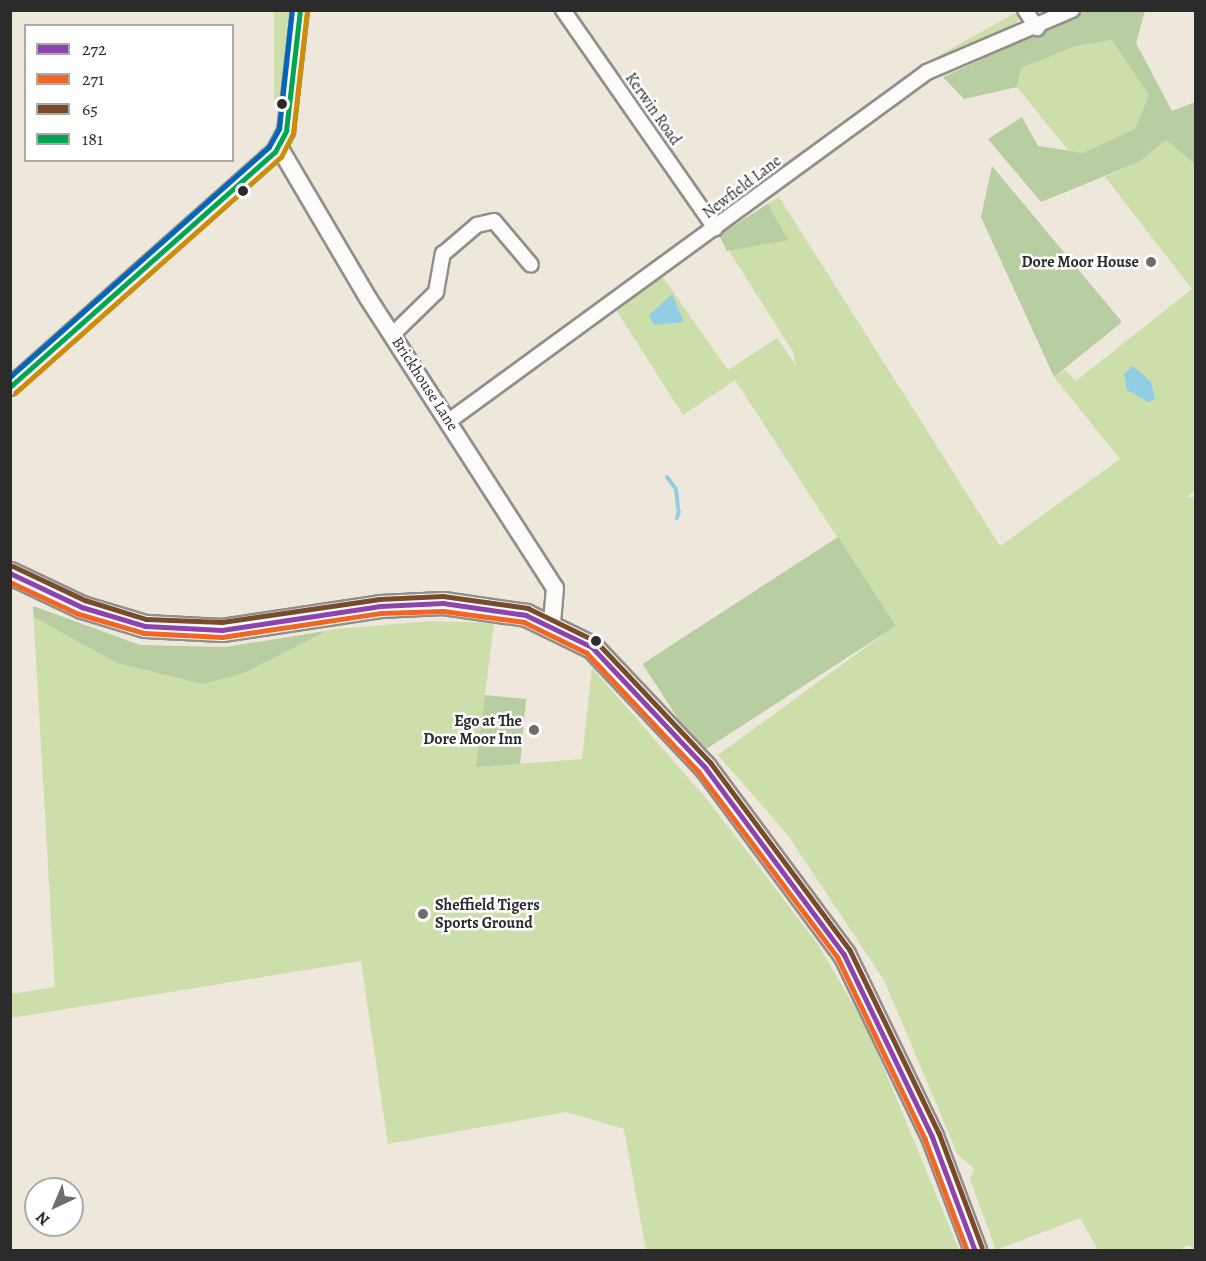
<!DOCTYPE html>
<html>
<head>
<meta charset="utf-8">
<style>
  body { margin:0 }
  #map { position:relative; width:1206px; height:1261px; overflow:hidden; background:#ede7dc; font-family:Alegreya,serif }
  div>[style] { position:absolute }
  [style*='--x'] { left:calc(var(--x)*1px); top:calc(var(--y)*1px); width:calc(var(--w)*1px); rotate:calc(var(--a)*1deg) }
  .green>* { inset:0; background:#ccdea9; transform-origin:0 0 }
  .forest>* { inset:0; background:#b8cda0; transform-origin:0 0 }
  .water>* { inset:0; background:#91cee4 }
  .stream>* { height:4px; margin:-2px; padding:0 2px; transform-origin:2px; border-radius:2px; background:#91cee4 }
  .roads { filter:drop-shadow(2px 0 #928f8a) drop-shadow(-2px 0 #928f8a) drop-shadow(0 2px #928f8a) drop-shadow(0 -2px #928f8a) }
  .minor>* { height:14px; margin:-7px; padding:0 7px; transform-origin:7px; border-radius:7px; background:#fcfbfa }
  .tertiary>* { height:16px; margin:-8px; padding:0 8px; transform-origin:8px; border-radius:8px; background:#fcfbfa }
  .primary>* { height:21px; margin:-10.5px; padding:0 10.5px; transform-origin:10.5px; border-radius:10.5px; background:#fcfbfa }
  .bus-1>* { height:4.5px; margin:-2.25px; padding:0 2.25px; transform-origin:2.25px; border-radius:2.25px; background:#8e44ad }
  .bus-2>* { height:4.5px; margin:-2.25px; padding:0 2.25px; transform-origin:2.25px; border-radius:2.25px; background:#f26522 }
  .bus-3>* { height:4.5px; margin:-2.25px; padding:0 2.25px; transform-origin:2.25px; border-radius:2.25px; background:#7a4b2a }
  .bus-4>* { height:4.5px; margin:-2.25px; padding:0 2.25px; transform-origin:2.25px; border-radius:2.25px; background:#00a651 }
  .bus-5>* { height:4.5px; margin:-2.25px; padding:0 2.25px; transform-origin:2.25px; border-radius:2.25px; background:#ce8d09 }
  .bus-6>* { height:4.5px; margin:-2.25px; padding:0 2.25px; transform-origin:2.25px; border-radius:2.25px; background:#0065bd }
  .dots>* { width:16px; height:16px; translate:-50% -50%; box-sizing:border-box; border:3px solid #fff; border-radius:50% }
  span { translate:-50% -50%; white-space:nowrap; text-align:center; line-height:1.15; -webkit-text-stroke:5px #fff; paint-order:stroke }
  .street-label { font-size:16px; color:#2b2b2b }
  .poi-label { font-size:16px; color:#2b2b2b; font-weight:700 }
  .right { translate:-100% -50%; text-align:right }
  .left { translate:0 -50%; text-align:left }
  .frame { position:absolute; inset:0; border:12px solid #2b2b2b; pointer-events:none }
  .legend { position:absolute; left:24px; top:24px; width:210px; height:138px; box-sizing:border-box; background:#fff; border:2px solid #aaa; margin:0; padding:8px 10px; list-style:none; font-size:18px; color:#2b2b2b }
  .legend li { display:flex; align-items:center; gap:12px; height:30px }
  .legend b { width:30px; border:2px solid #aaa }
  .north { position:absolute; left:24px; top:1177px; width:60px; height:60px; box-sizing:border-box; background:#fff; border:2px solid #aaa; border-radius:50%; rotate:224deg; font-size:16px; font-weight:700; line-height:24px; text-align:center; color:#2b2b2b }
  .north::after { content:''; display:block; margin:auto; width:21px; height:27px; background:#6f6d69; clip-path:polygon(50% 0,100% 100%,50% 72%,0 100%) }
</style>
</head>
<body>
<div id="map">
  <div class="green">
    <i style="left:274px;top:11px;width:18px;height:89px"></i>
    <i style="clip-path:polygon(1015px 13px,1019px 19px,1011px 29px,931px 60px)"></i>
    <i style="clip-path:polygon(1113px 40px,1149px 95px,1135px 129px,1083px 153px,1069px 151px,1017px 87px,1020px 68px,1076px 46px)"></i>
    <i style="clip-path:polygon(1166px 140px,1195px 164px,1196px 489px,1186px 498px,1195px 496px,1195px 1250px,1188px 1245px,1180px 1250px,1098px 1250px,1080px 1218px,996px 1250px,970px 1179px,974px 1169px,958px 1155px,884px 980px,787px 834px,718px 755px,895px 626px,735px 380px,683px 415px,616px 310px,662px 276px,728px 370px,777px 338px,796px 366px,793px 352px,719px 235px,779px 197px,1000px 546px,1120px 459px,1054px 377px,1065px 370px,1076px 381px,1192px 289px,1105px 177px,1139px 162px)"></i>
    <i style="clip-path:polygon(33px 606px,146px 664px,336px 629px,430px 621px,494px 623px,476px 767px,582px 759px,592px 668px,706px 798px,817px 943px,868px 1030px,959px 1250px,646px 1250px,624px 1129px,566px 1112px,388px 1144px,361px 961px,11px 1018px,11px 994px,55px 987px)"></i>
  </div>
  <div class="forest">
    <i style="clip-path:polygon(1086px 11px,1145px 11px,1136px 43px,1172px 111px,1195px 102px,1195px 164px,1166px 140px,1139px 162px,1041px 202px,988px 139px,1022px 117px,1038px 146px,1083px 153px,1135px 129px,1149px 95px,1112px 40px,1076px 46px,1021px 68px,1017px 87px,964px 99px,943px 77px)"></i>
    <i style="clip-path:polygon(992px 166px,1122px 322px,1054px 377px,981px 217px)"></i>
    <i style="clip-path:polygon(768px 204px,788px 240px,727px 251px,719px 235px)"></i>
    <i style="left:838px;top:537px;width:106px;height:233px;rotate:57deg"></i>
    <i style="clip-path:polygon(33px 606px,140px 645px,225px 647px,326px 631px,244px 673px,202px 684px,117px 663px,34px 617px)"></i>
    <i style="clip-path:polygon(485px 695px,526px 699px,520px 764px,476px 767px)"></i>
  </div>
  <div class="water">
    <i style="clip-path:polygon(672px 294px,684px 322px,654px 325px,649px 315px)"></i>
    <i style="clip-path:polygon(1133px 366px,1151px 382px,1155px 399px,1148px 402px,1127px 390px,1124px 374px)"></i>
  </div>
  <div class="stream">
    <i style="--x:667;--y:477;--w:15;--a:53"></i>
    <i style="--x:676;--y:489;--w:19;--a:84"></i>
    <i style="--x:677;--y:518;--w:7;--a:-74"></i>
  </div>
  <div class="roads">
    <div class="minor">
      <i style="--x:563;--y:10;--w:266;--a:55.1"></i>
      <i style="--x:1025;--y:10;--w:22;--a:56"></i>
      <i style="--x:392;--y:335;--w:62;--a:-44.3"></i>
      <i style="--x:436;--y:292;--w:39;--a:-80"></i>
      <i style="--x:443;--y:254;--w:45;--a:-40.5"></i>
      <i style="--x:477;--y:225;--w:17;--a:-13"></i>
      <i style="--x:494;--y:221;--w:57;--a:49.9"></i>
      <i style="--x:449;--y:421;--w:592;--a:-36.13"></i>
      <i style="--x:927;--y:72;--w:158;--a:-23.2"></i>
    </div>
    <div class="tertiary">
      <i style="--x:279;--y:147;--w:175;--a:59.5"></i>
      <i style="--x:368;--y:298;--w:345;--a:57.2"></i>
      <i style="--x:555;--y:588;--w:36;--a:95"></i>
      <i style="--x:10;--y:387;--w:354;--a:-41.6"></i>
      <i style="--x:275;--y:152;--w:24;--a:-62"></i>
      <i style="--x:286;--y:131;--w:122;--a:-83.4"></i>
    </div>
    <div class="primary">
      <i style="--x:10;--y:573;--w:80;--a:25.3"></i>
      <i style="--x:82;--y:607;--w:66;--a:16.8"></i>
      <i style="--x:145;--y:626;--w:77;--a:3"></i>
      <i style="--x:222;--y:630;--w:160;--a:-8.6"></i>
      <i style="--x:380;--y:606;--w:63;--a:-2.7"></i>
      <i style="--x:443;--y:603;--w:84;--a:8.2"></i>
      <i style="--x:526;--y:615;--w:73;--a:25.9"></i>
      <i style="--x:592;--y:647;--w:165;--a:46.7"></i>
      <i style="--x:705;--y:767;--w:233;--a:53.4"></i>
      <i style="--x:844;--y:954;--w:202;--a:64.2"></i>
      <i style="--x:932;--y:1136;--w:122;--a:69.3"></i>
    </div>
  </div>
  <div class="bus-1">
    <i style="--x:10;--y:573;--w:80;--a:25.3"></i>
    <i style="--x:82;--y:607;--w:66;--a:16.8"></i>
    <i style="--x:145;--y:626;--w:77;--a:3"></i>
    <i style="--x:222;--y:630;--w:160;--a:-8.6"></i>
    <i style="--x:380;--y:606;--w:63;--a:-2.7"></i>
    <i style="--x:443;--y:603;--w:84;--a:8.2"></i>
    <i style="--x:526;--y:615;--w:73;--a:25.9"></i>
    <i style="--x:592;--y:647;--w:165;--a:46.7"></i>
    <i style="--x:705;--y:767;--w:233;--a:53.4"></i>
    <i style="--x:844;--y:954;--w:202;--a:64.2"></i>
    <i style="--x:932;--y:1136;--w:122;--a:69.3"></i>
  </div>
  <div class="bus-2">
    <i style="--x:10;--y:582;--w:76;--a:24.9"></i>
    <i style="--x:79;--y:614;--w:68;--a:16.3"></i>
    <i style="--x:144;--y:633;--w:78;--a:2.9"></i>
    <i style="--x:222;--y:637;--w:161;--a:-8.6"></i>
    <i style="--x:381;--y:613;--w:62;--a:-1.8"></i>
    <i style="--x:443;--y:611;--w:82;--a:7.7"></i>
    <i style="--x:524;--y:622;--w:70;--a:26.2"></i>
    <i style="--x:587;--y:653;--w:163;--a:46.7"></i>
    <i style="--x:699;--y:772;--w:232;--a:53.2"></i>
    <i style="--x:838;--y:958;--w:201;--a:64.3"></i>
    <i style="--x:925;--y:1139;--w:119;--a:69.3"></i>
  </div>
  <div class="bus-3">
    <i style="--x:13;--y:566;--w:80;--a:25.3"></i>
    <i style="--x:85;--y:600;--w:64;--a:17.3"></i>
    <i style="--x:146;--y:619;--w:76;--a:2.3"></i>
    <i style="--x:222;--y:622;--w:159;--a:-8.3"></i>
    <i style="--x:379;--y:599;--w:64;--a:-2.7"></i>
    <i style="--x:443;--y:596;--w:86;--a:8"></i>
    <i style="--x:528;--y:608;--w:76;--a:25.9"></i>
    <i style="--x:596;--y:641;--w:168;--a:46.7"></i>
    <i style="--x:711;--y:763;--w:233;--a:53.4"></i>
    <i style="--x:850;--y:950;--w:203;--a:64.1"></i>
    <i style="--x:939;--y:1133;--w:122;--a:69.3"></i>
  </div>
  <div class="bus-4">
    <i style="--x:10;--y:387;--w:354;--a:-41.6"></i>
    <i style="--x:275;--y:152;--w:24;--a:-62"></i>
    <i style="--x:286;--y:131;--w:122;--a:-83.4"></i>
  </div>
  <div class="bus-5">
    <i style="--x:15;--y:393;--w:356;--a:-41.6"></i>
    <i style="--x:281;--y:157;--w:27;--a:-63"></i>
    <i style="--x:293;--y:133;--w:123;--a:-83.5"></i>
  </div>
  <div class="bus-6">
    <i style="--x:10;--y:377;--w:346;--a:-41.6"></i>
    <i style="--x:269;--y:147;--w:21;--a:-61"></i>
    <i style="--x:279;--y:129;--w:120;--a:-83.8"></i>
  </div>
  <div class="dots">
    <i style="left:282px;top:104px;background:#2b2b2b"></i>
    <i style="left:243px;top:191px;background:#2b2b2b"></i>
    <i style="left:1151px;top:262px;background:#6f6d69"></i>
    <i style="left:596px;top:641px;background:#2b2b2b"></i>
    <i style="left:534px;top:730px;background:#6f6d69"></i>
    <i style="left:423px;top:914px;background:#6f6d69"></i>
  </div>
  <div class="street-label">
    <span style="left:653px;top:109px;rotate:55deg">Kerwin Road</span>
    <span style="left:742px;top:187px;rotate:-37deg">Newfield Lane</span>
    <span style="left:425px;top:384px;rotate:57deg">Brickhouse Lane</span>
  </div>
  <div class="poi-label">
    <span class="right" style="left:1139px;top:262px">Dore Moor House</span>
    <span class="right" style="left:522px;top:730px">Ego at The<br>Dore Moor Inn</span>
    <span class="left" style="left:435px;top:914px">Sheffield Tigers<br>Sports Ground</span>
  </div>
  <div class="frame"></div>
  <ul class="legend">
  <li><b style="height:8px;background:#8e44ad"></b>272</li>
  <li><b style="height:8px;background:#f26522"></b>271</li>
  <li><b style="height:8px;background:#7a4b2a"></b>65</li>
  <li><b style="height:8px;background:#00a651"></b>181</li>
  </ul>
  <div class="north">N</div>
</div>
</body>
</html>
